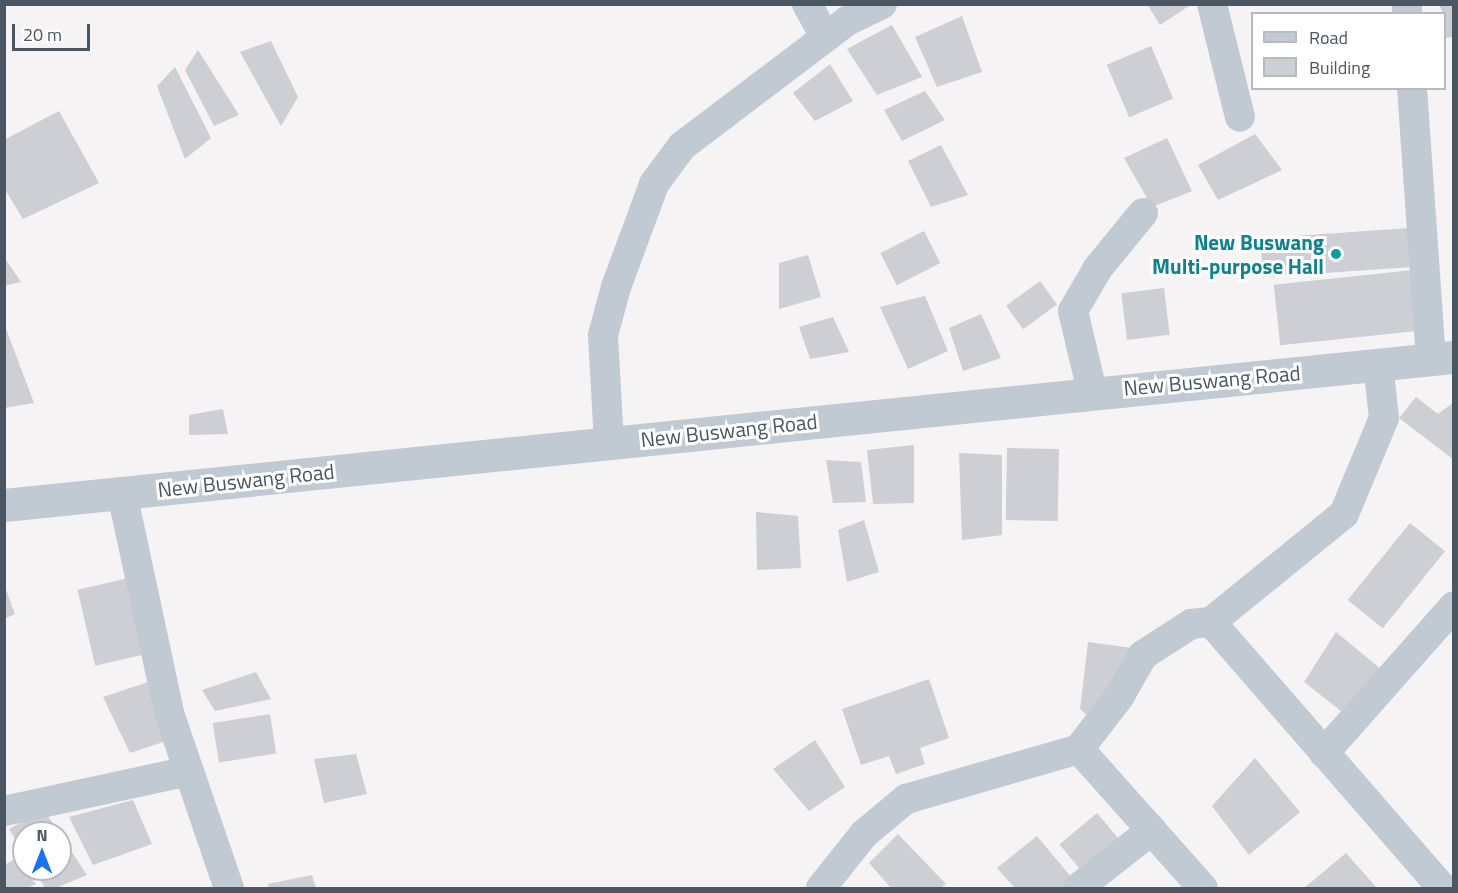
<!DOCTYPE html>
<html>
<head>
<meta charset="utf-8">
<style>
  body { margin:0 }
  #map { position:relative; width:1458px; height:893px; overflow:hidden; background:#f5f3f3; font-family:"Titillium Web",sans-serif }
  div>[style] { position:absolute }
  [style*='--x'] { left:calc(var(--x)*1px); top:calc(var(--y)*1px); width:calc(var(--w)*1px); rotate:calc(var(--a)*1deg) }
  .building>* { inset:0; background:#cdcfd5; transform-origin:0 0 }
  .minor>* { height:30px; margin:-15px; padding:0 15px; transform-origin:15px; border-radius:15px; background:#c1cad2 }
  .tertiary>* { height:33px; margin:-16.5px; padding:0 16.5px; transform-origin:16.5px; border-radius:16.5px; background:#c1cad2 }
  .dots>* { width:16px; height:16px; translate:-50% -50%; box-sizing:border-box; border:3px solid #fff; border-radius:50% }
  span { translate:-50% -50%; white-space:nowrap; text-align:center; line-height:1.15; -webkit-text-stroke:6px #fff; paint-order:stroke }
  .culture-label { font-size:21px; color:#0d838f; font-weight:700 }
  .right { translate:-100% -50%; text-align:right }
  .street-label { font-size:21px; color:#4a5661 }
  .frame { position:absolute; inset:0; border:6px solid #4a5661; pointer-events:none }
  .legend { position:absolute; left:1251px; top:12px; width:195px; height:78px; box-sizing:border-box; background:#fff; border:2px solid #b7bbc0; margin:0; padding:8px 10px; list-style:none; font-size:18px; color:#4a5661 }
  .legend li { display:flex; align-items:center; gap:12px; height:30px }
  .legend b { width:30px; border:2px solid #b7bbc0 }
  .north { position:absolute; left:12px; top:821px; width:60px; height:60px; box-sizing:border-box; background:#fff; border:2px solid #b7bbc0; border-radius:50%; rotate:0deg; font-size:16px; font-weight:700; line-height:24px; text-align:center; color:#4a5661 }
  .north::after { content:''; display:block; margin:auto; width:21px; height:27px; background:#1a73e8; clip-path:polygon(50% 0,100% 100%,50% 72%,0 100%) }
  .scale { position:absolute; left:12px; top:24px; width:78px; height:27px; box-sizing:border-box; border:3px solid #4a5661; border-top:0; padding-left:8px; font-size:18px; line-height:21px; white-space:nowrap; color:#4a5661; -webkit-text-stroke:4px #fff; paint-order:stroke }
</style>
</head>
<body>
<div id="map">
  <div class="building">
    <i style="clip-path:polygon(1147px 4px,1192px 4px,1160px 25px)"></i>
    <i style="clip-path:polygon(1438px 4px,1454px 4px,1454px 37px,1444px 38px,1444px 14px)"></i>
    <i style="clip-path:polygon(962px 16px,982px 72px,937px 87px,915px 37px)"></i>
    <i style="clip-path:polygon(892px 25px,922px 77px,877px 95px,847px 49px)"></i>
    <i style="clip-path:polygon(271px 41px,298px 97px,281px 126px,240px 52px)"></i>
    <i style="left:1151px;top:46px;width:57px;height:48px;rotate:67deg"></i>
    <i style="clip-path:polygon(198px 50px,239px 115px,214px 126px,185px 70px)"></i>
    <i style="clip-path:polygon(830px 64px,853px 101px,815px 121px,793px 93px)"></i>
    <i style="clip-path:polygon(175px 67px,211px 138px,185px 159px,157px 86px)"></i>
    <i style="clip-path:polygon(925px 91px,945px 120px,902px 141px,884px 110px)"></i>
    <i style="clip-path:polygon(59px 111px,99px 183px,23px 219px,4px 188px,4px 140px)"></i>
    <i style="clip-path:polygon(1255px 134px,1282px 170px,1218px 200px,1198px 165px)"></i>
    <i style="clip-path:polygon(1167px 138px,1192px 191px,1152px 207px,1124px 158px)"></i>
    <i style="clip-path:polygon(941px 145px,968px 195px,931px 207px,908px 161px)"></i>
    <i style="left:1409px;top:228px;width:39px;height:149px;rotate:86deg"></i>
    <i style="left:924px;top:231px;width:36px;height:49px;rotate:63deg"></i>
    <i style="clip-path:polygon(808px 255px,821px 297px,779px 309px,779px 263px)"></i>
    <i style="clip-path:polygon(4px 257px,21px 282px,4px 286px)"></i>
    <i style="left:1413px;top:270px;width:61px;height:140px;rotate:84deg"></i>
    <i style="left:1040px;top:281px;width:29px;height:42px;rotate:54deg"></i>
    <i style="left:1164px;top:288px;width:47px;height:43px;rotate:83deg"></i>
    <i style="clip-path:polygon(925px 296px,948px 351px,908px 369px,880px 307px)"></i>
    <i style="clip-path:polygon(981px 314px,1001px 358px,963px 371px,949px 328px)"></i>
    <i style="clip-path:polygon(833px 317px,849px 352px,810px 359px,799px 327px)"></i>
    <i style="clip-path:polygon(4px 326px,5px 326px,34px 403px,4px 408px)"></i>
    <i style="clip-path:polygon(1416px 397px,1438px 414px,1454px 402px,1454px 460px,1399px 418px)"></i>
    <i style="clip-path:polygon(223px 409px,228px 434px,189px 435px,189px 415px)"></i>
    <i style="clip-path:polygon(914px 445px,914px 503px,873px 504px,867px 450px)"></i>
    <i style="left:1059px;top:449px;width:72px;height:52px;rotate:91deg"></i>
    <i style="clip-path:polygon(959px 453px,1002px 455px,1002px 535px,962px 540px)"></i>
    <i style="clip-path:polygon(826px 460px,861px 462px,866px 502px,833px 503px)"></i>
    <i style="clip-path:polygon(756px 512px,798px 516px,801px 568px,757px 570px)"></i>
    <i style="clip-path:polygon(864px 520px,879px 572px,847px 582px,838px 530px)"></i>
    <i style="left:1410px;top:523px;width:45px;height:99px;rotate:39deg"></i>
    <i style="left:137px;top:576px;width:78px;height:61px;rotate:77deg"></i>
    <i style="clip-path:polygon(4px 584px,15px 614px,4px 619px)"></i>
    <i style="clip-path:polygon(1336px 632px,1382px 670px,1341px 711px,1304px 682px)"></i>
    <i style="clip-path:polygon(1088px 642px,1140px 649px,1094px 721px,1080px 709px)"></i>
    <i style="clip-path:polygon(256px 672px,271px 699px,215px 711px,202px 690px)"></i>
    <i style="clip-path:polygon(929px 679px,949px 738px,920px 748px,925px 764px,896px 774px,889px 756px,861px 765px,842px 709px)"></i>
    <i style="clip-path:polygon(151px 681px,172px 739px,130px 753px,103px 697px)"></i>
    <i style="left:270px;top:714px;width:40px;height:58px;rotate:81deg"></i>
    <i style="clip-path:polygon(815px 740px,845px 787px,809px 811px,773px 769px)"></i>
    <i style="clip-path:polygon(356px 754px,367px 794px,324px 803px,314px 759px)"></i>
    <i style="clip-path:polygon(1255px 758px,1300px 812px,1249px 855px,1212px 806px)"></i>
    <i style="clip-path:polygon(133px 800px,152px 844px,93px 865px,69px 817px)"></i>
    <i style="clip-path:polygon(44px 810px,59px 833px,24px 833px,24px 853px,9px 829px)"></i>
    <i style="left:1097px;top:813px;width:39px;height:49px;rotate:50deg"></i>
    <i style="clip-path:polygon(60px 834px,87px 875px,56px 888px,45px 888px,34px 869px,60px 869px)"></i>
    <i style="clip-path:polygon(898px 834px,946px 884px,940px 888px,891px 888px,869px 863px)"></i>
    <i style="clip-path:polygon(1037px 836px,1076px 883px,1068px 888px,1015px 888px,997px 868px)"></i>
    <i style="clip-path:polygon(1346px 853px,1377px 888px,1304px 888px)"></i>
    <i style="clip-path:polygon(21px 856px,24px 869px,36px 884px,27px 888px,4px 888px,4px 865px)"></i>
    <i style="clip-path:polygon(312px 875px,316px 888px,269px 888px,268px 884px)"></i>
  </div>
  <div class="minor">
    <i style="--x:807;--y:4;--w:37;--a:61"></i>
    <i style="--x:1212;--y:4;--w:116;--a:76.1"></i>
    <i style="--x:1407;--y:4;--w:10;--a:90"></i>
    <i style="--x:1412;--y:88;--w:272;--a:86"></i>
    <i style="--x:1092;--y:391;--w:82;--a:-103.4"></i>
    <i style="--x:1073;--y:311;--w:50;--a:-59.8"></i>
    <i style="--x:1098;--y:268;--w:71;--a:-50.7"></i>
    <i style="--x:609;--y:443;--w:108;--a:-93.2"></i>
    <i style="--x:603;--y:335;--w:50;--a:-74.8"></i>
    <i style="--x:616;--y:287;--w:110;--a:-69.7"></i>
    <i style="--x:654;--y:184;--w:47;--a:-53.6"></i>
    <i style="--x:682;--y:146;--w:207;--a:-37.1"></i>
    <i style="--x:847;--y:21;--w:39;--a:-26"></i>
    <i style="--x:122;--y:493;--w:225;--a:77.9"></i>
    <i style="--x:169;--y:713;--w:185;--a:71.1"></i>
    <i style="--x:1211;--y:622;--w:352;--a:49"></i>
    <i style="--x:1079;--y:749;--w:186;--a:48.3"></i>
    <i style="--x:1324;--y:753;--w:196;--a:-48.5"></i>
    <i style="--x:4;--y:811;--w:189;--a:-12.2"></i>
    <i style="--x:821;--y:888;--w:69;--a:-51.5"></i>
    <i style="--x:864;--y:834;--w:55;--a:-39.8"></i>
    <i style="--x:906;--y:799;--w:180;--a:-16.1"></i>
    <i style="--x:1079;--y:749;--w:66;--a:-52.4"></i>
    <i style="--x:1119;--y:697;--w:48;--a:-60.3"></i>
    <i style="--x:1143;--y:655;--w:57;--a:-32.9"></i>
    <i style="--x:1191;--y:624;--w:20;--a:-6"></i>
    <i style="--x:1211;--y:622;--w:171;--a:-39.1"></i>
    <i style="--x:1344;--y:514;--w:104;--a:-67.4"></i>
    <i style="--x:1384;--y:418;--w:54;--a:-96.3"></i>
    <i style="--x:1078;--y:888;--w:94;--a:-38.1"></i>
  </div>
  <div class="tertiary">
    <i style="--x:4;--y:505;--w:1458;--a:-5.83"></i>
  </div>
  <div class="dots">
    <i style="left:1336px;top:254px;background:#0f9aa8"></i>
  </div>
  <div class="culture-label">
    <span class="right" style="left:1324px;top:254px">New Buswang<br>Multi-purpose Hall</span>
  </div>
  <div class="street-label">
    <span style="left:1212px;top:380px;rotate:-5deg">New Buswang Road</span>
    <span style="left:729px;top:430px;rotate:-6deg">New Buswang Road</span>
    <span style="left:246px;top:480px;rotate:-6deg">New Buswang Road</span>
  </div>
  <div class="frame"></div>
  <ul class="legend">
  <li><b style="height:8px;background:#c1cad2"></b>Road</li>
  <li><b style="height:16px;background:#cdcfd5"></b>Building</li>
  </ul>
  <div class="north">N</div>
  <div class="scale">20 m</div>
</div>
</body>
</html>
